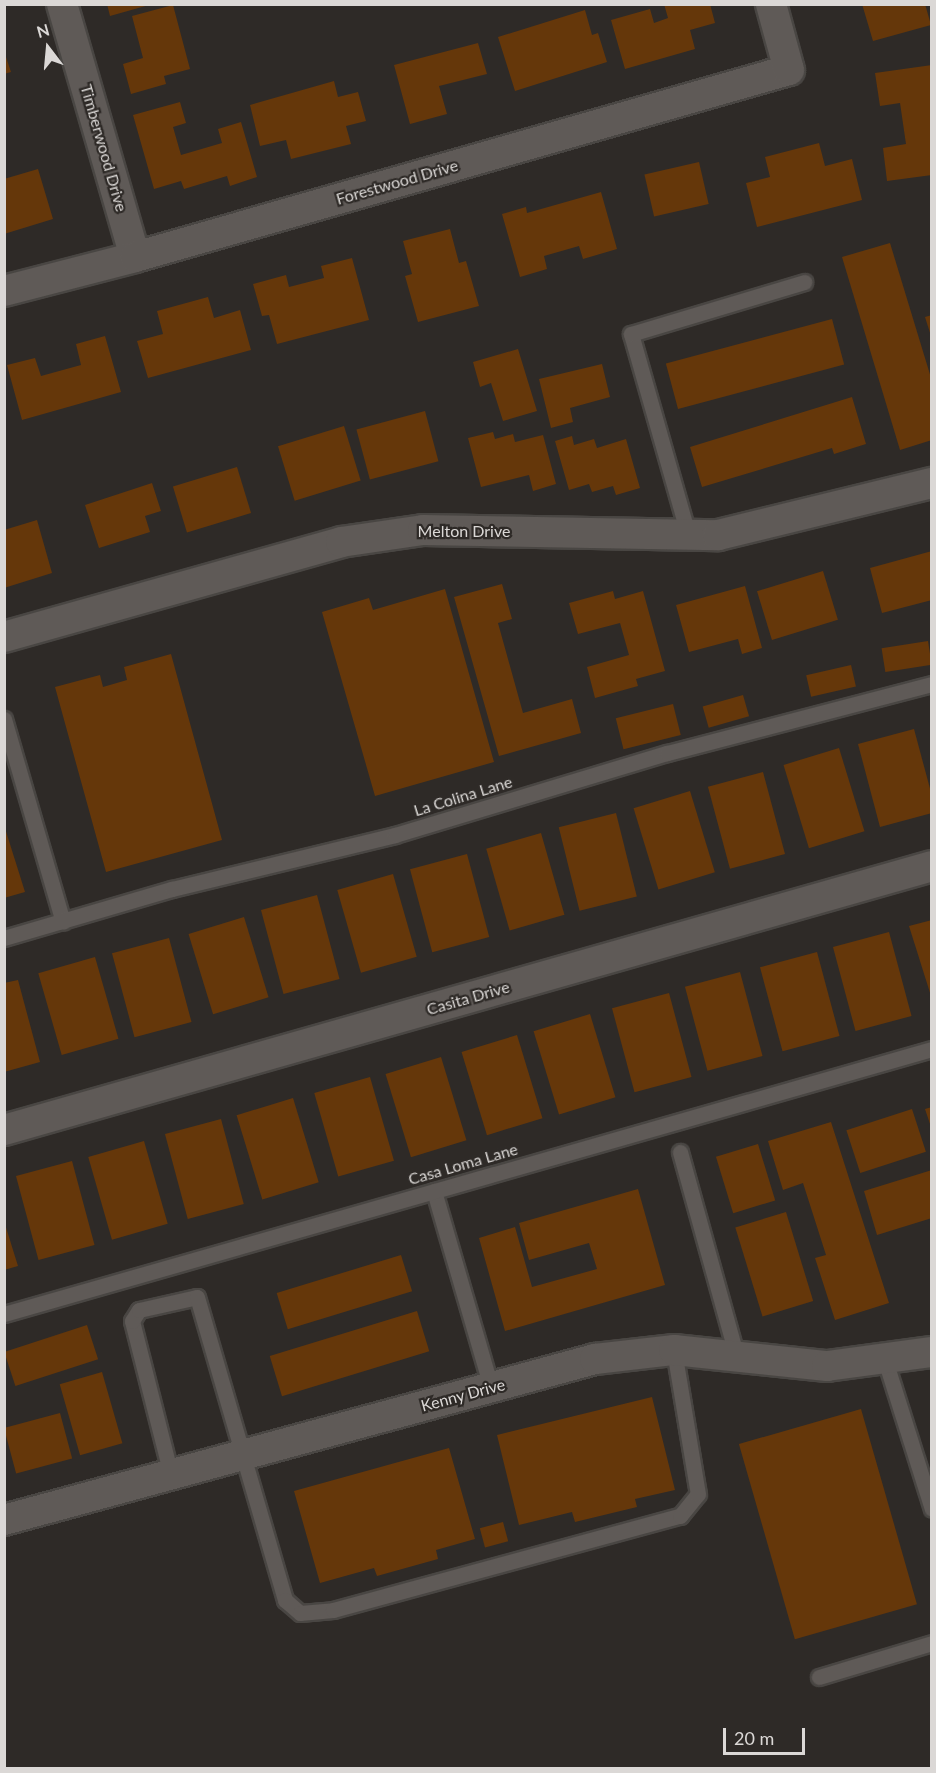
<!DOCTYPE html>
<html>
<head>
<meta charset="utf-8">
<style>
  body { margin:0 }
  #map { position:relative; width:936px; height:1773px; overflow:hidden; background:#2e2a27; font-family:Lato,sans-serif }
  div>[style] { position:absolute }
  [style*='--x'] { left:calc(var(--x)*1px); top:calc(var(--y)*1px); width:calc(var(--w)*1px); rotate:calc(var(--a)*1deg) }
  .building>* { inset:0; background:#65370a; transform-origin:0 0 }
  .roads { filter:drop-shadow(2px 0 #494643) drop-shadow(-2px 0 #494643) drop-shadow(0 2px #494643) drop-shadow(0 -2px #494643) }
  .lane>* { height:15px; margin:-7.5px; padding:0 7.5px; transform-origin:7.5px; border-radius:7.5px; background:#5f5a57 }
  .street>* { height:30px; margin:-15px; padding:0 15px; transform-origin:15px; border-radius:15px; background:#5f5a57 }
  span { translate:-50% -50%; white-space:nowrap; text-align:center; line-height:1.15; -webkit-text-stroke:4.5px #2e2a27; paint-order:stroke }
  .street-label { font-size:16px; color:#dbd8d6 }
  .frame { position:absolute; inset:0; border:6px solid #dbd8d6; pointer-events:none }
  .north { position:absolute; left:18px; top:18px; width:60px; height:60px; -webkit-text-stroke:4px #2e2a27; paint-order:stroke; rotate:344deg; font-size:16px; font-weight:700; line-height:24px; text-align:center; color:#dbd8d6 }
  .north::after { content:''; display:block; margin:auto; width:21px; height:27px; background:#dbd8d6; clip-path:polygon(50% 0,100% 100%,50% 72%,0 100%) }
  .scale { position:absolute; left:723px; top:1728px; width:82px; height:27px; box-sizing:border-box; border:3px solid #dbd8d6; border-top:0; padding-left:8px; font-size:18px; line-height:21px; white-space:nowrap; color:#dbd8d6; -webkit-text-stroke:4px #2e2a27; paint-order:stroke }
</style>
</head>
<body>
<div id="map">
  <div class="building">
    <i style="clip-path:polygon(107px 4px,149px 4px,149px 5px,110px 16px)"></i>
    <i style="clip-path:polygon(664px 4px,710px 4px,715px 23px,690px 30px,695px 49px,625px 69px,611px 20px,650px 9px,654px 23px,668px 18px)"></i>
    <i style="clip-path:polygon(862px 4px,925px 4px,931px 25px,873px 41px)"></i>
    <i style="clip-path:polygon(173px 5px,190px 69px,164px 76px,166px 84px,131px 94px,123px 64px,143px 58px,132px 16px)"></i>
    <i style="clip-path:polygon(585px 10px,592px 35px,598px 33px,607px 62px,515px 91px,498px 37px)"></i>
    <i style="clip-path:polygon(478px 43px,487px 74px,439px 86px,447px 114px,410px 124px,394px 65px)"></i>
    <i style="clip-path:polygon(4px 51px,11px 72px,4px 74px)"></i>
    <i style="clip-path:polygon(932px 65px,932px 175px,887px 181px,883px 148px,906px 144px,900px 103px,880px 106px,875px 73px)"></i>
    <i style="clip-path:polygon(334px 81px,338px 97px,358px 92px,366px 121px,346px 126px,351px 144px,291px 159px,286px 140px,260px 146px,250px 105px)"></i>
    <i style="clip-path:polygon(180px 102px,186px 123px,173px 127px,181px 155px,222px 143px,218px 129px,241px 122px,257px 177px,230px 186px,227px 176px,184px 189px,181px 181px,154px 189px,133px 115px)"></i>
    <i style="clip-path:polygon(819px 143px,825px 166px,852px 159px,862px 200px,757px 227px,746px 183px,770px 177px,765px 157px)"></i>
    <i style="left:699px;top:162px;width:43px;height:56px;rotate:77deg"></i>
    <i style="clip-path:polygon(38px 169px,53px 219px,4px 234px,4px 179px)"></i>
    <i style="clip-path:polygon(601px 192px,617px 249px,583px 259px,579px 246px,544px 256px,547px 269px,520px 277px,502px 214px,526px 207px,527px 213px)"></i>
    <i style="clip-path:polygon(450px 229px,459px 263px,466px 261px,479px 306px,418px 322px,405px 276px,412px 274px,403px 241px)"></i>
    <i style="clip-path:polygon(890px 243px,932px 381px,932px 440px,900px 450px,842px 257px)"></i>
    <i style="clip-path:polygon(352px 258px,369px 320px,277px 344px,269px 315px,262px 316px,253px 284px,286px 275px,289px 287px,324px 278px,321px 266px)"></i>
    <i style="clip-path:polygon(208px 297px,214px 318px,240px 310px,251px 350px,148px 378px,137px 341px,163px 334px,157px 311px)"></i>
    <i style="clip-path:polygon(932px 315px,932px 336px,931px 336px,925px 317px)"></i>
    <i style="left:832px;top:319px;width:47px;height:172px;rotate:75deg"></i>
    <i style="clip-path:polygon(105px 336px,121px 392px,22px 420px,7px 365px,35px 358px,41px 376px,81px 365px,76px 344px)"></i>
    <i style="clip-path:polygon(518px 349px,537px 411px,503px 421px,491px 383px,480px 387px,473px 362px)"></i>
    <i style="clip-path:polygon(602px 364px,610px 397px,570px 408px,573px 422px,551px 428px,539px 379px)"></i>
    <i style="clip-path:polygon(852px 397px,866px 444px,834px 454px,832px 448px,702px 487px,690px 447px)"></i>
    <i style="left:425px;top:411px;width:52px;height:71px;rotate:75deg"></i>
    <i style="left:344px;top:426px;width:57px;height:69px;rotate:73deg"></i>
    <i style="clip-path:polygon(493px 432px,495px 439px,513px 434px,515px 442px,543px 435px,556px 484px,533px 491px,529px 475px,481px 487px,468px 438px)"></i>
    <i style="clip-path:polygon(572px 436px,574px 445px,594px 439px,597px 448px,626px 439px,640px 488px,616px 495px,613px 486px,592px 492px,589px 484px,569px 490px,555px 441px)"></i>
    <i style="left:237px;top:467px;width:48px;height:67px;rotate:73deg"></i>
    <i style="clip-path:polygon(152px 483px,161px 511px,145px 516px,150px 532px,99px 548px,85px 505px)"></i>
    <i style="clip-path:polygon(37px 520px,52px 573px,4px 588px,4px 530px)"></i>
    <i style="clip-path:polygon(932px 551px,932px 600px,882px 613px,870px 568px)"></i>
    <i style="left:823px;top:571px;width:51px;height:69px;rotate:73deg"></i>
    <i style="clip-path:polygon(502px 584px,512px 619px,498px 623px,523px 713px,572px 699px,581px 733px,499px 756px,454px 597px)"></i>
    <i style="clip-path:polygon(745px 586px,762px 648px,742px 654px,738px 639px,689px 652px,676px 605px)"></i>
    <i style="clip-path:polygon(445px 589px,494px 762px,375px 796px,322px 612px,369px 598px,373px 610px)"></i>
    <i style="clip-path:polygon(613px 591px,615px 599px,643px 591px,665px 671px,636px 679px,638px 686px,595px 698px,587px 667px,629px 655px,620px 623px,578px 634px,569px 603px)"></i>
    <i style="left:928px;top:641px;width:24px;height:47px;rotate:81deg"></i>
    <i style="clip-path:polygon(171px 654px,222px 840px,106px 872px,55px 687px,100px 675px,103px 687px,127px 680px,124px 667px)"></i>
    <i style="left:851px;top:665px;width:22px;height:46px;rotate:77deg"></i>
    <i style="left:743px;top:695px;width:22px;height:42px;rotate:74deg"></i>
    <i style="left:673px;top:704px;width:32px;height:59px;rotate:76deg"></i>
    <i style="clip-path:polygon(914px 729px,932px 796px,932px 813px,880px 827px,858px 744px)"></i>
    <i style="left:839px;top:748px;width:87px;height:58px;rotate:73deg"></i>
    <i style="left:763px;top:772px;width:85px;height:57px;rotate:75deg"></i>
    <i style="left:690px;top:791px;width:85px;height:59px;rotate:73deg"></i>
    <i style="left:616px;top:813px;width:86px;height:59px;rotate:76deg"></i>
    <i style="clip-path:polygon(4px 825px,25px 892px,4px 898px)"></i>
    <i style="left:541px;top:833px;width:85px;height:57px;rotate:74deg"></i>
    <i style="left:467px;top:854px;width:86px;height:59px;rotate:75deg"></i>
    <i style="left:393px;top:874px;width:86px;height:58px;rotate:74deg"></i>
    <i style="left:317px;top:895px;width:87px;height:58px;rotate:75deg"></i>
    <i style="left:244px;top:917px;width:84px;height:58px;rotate:73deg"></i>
    <i style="clip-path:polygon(932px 920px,932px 996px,931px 996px,909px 926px)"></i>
    <i style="left:889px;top:932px;width:87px;height:58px;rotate:75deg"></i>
    <i style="left:169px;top:938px;width:87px;height:59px;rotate:75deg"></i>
    <i style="left:817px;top:952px;width:87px;height:59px;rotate:75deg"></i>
    <i style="left:95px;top:957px;width:85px;height:59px;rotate:74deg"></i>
    <i style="left:740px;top:972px;width:87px;height:57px;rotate:75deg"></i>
    <i style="clip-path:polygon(18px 980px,40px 1062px,4px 1072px,4px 983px)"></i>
    <i style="left:669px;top:993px;width:87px;height:59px;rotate:75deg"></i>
    <i style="left:590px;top:1014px;width:87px;height:59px;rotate:73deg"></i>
    <i style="left:517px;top:1035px;width:87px;height:58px;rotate:73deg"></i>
    <i style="left:441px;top:1057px;width:87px;height:58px;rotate:73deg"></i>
    <i style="left:370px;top:1077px;width:87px;height:58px;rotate:74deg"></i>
    <i style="left:293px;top:1098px;width:88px;height:59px;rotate:73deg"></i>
    <i style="clip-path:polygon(932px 1107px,932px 1127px,931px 1127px,925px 1109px)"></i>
    <i style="left:912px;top:1109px;width:45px;height:69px;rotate:72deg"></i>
    <i style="left:221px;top:1119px;width:88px;height:58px;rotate:75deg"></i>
    <i style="clip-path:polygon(831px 1122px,889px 1303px,835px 1320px,815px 1258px,826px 1255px,803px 1183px,783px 1190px,768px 1141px)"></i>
    <i style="left:144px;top:1141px;width:86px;height:58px;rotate:74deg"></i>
    <i style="left:758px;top:1144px;width:59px;height:44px;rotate:73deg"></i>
    <i style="left:72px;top:1161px;width:87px;height:58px;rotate:75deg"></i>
    <i style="clip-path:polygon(932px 1170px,932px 1218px,877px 1235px,864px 1191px)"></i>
    <i style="clip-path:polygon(638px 1189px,665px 1285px,505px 1331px,479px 1238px,515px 1227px,532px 1287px,597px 1269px,589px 1243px,529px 1260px,519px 1223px)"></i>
    <i style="left:786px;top:1212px;width:93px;height:53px;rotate:73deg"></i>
    <i style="clip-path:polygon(4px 1221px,18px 1266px,4px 1270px)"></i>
    <i style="left:401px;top:1255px;width:38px;height:130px;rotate:73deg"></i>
    <i style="left:417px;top:1311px;width:42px;height:154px;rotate:73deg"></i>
    <i style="left:87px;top:1325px;width:36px;height:87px;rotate:72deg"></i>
    <i style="left:102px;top:1372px;width:74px;height:44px;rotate:74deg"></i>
    <i style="clip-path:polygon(652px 1397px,675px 1490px,635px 1499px,637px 1507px,575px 1522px,572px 1512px,519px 1525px,497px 1435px)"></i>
    <i style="left:861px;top:1409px;width:203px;height:127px;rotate:74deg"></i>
    <i style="left:60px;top:1413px;width:47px;height:58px;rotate:75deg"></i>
    <i style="clip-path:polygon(449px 1448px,475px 1539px,436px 1550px,438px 1559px,377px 1576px,374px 1568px,320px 1583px,294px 1491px)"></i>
    <i style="left:503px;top:1522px;width:20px;height:24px;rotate:75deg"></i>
  </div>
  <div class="roads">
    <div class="lane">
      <i style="--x:688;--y:534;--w:208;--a:-105.9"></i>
      <i style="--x:631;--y:334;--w:181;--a:-16.7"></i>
      <i style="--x:4;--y:719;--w:211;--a:73.8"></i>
      <i style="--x:4;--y:938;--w:175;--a:-16.3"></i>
      <i style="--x:172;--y:889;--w:229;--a:-13.6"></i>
      <i style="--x:395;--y:835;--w:284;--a:-16.8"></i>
      <i style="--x:667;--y:753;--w:274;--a:-14.6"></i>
      <i style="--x:680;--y:1152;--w:213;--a:74.5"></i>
      <i style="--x:434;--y:1191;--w:204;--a:73.8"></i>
      <i style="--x:4;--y:1314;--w:965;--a:-15.94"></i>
      <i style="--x:885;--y:1360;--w:156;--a:72.5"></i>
      <i style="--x:171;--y:1475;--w:159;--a:-104.2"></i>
      <i style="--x:132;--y:1321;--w:13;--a:-58"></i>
      <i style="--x:139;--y:1310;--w:59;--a:-12.6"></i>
      <i style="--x:197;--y:1297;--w:316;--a:73.8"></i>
      <i style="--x:285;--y:1600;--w:20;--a:41"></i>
      <i style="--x:300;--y:1613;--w:33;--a:-5"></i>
      <i style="--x:333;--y:1610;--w:360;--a:-15.2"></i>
      <i style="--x:680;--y:1516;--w:28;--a:-51"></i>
      <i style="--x:698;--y:1494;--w:146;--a:-99.5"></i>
      <i style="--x:819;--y:1677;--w:118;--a:-16.7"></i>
    </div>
    <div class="street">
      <i style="--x:62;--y:4;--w:263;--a:73.9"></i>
      <i style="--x:4;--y:291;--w:135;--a:-14.5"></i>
      <i style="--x:135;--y:257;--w:680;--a:-15.96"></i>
      <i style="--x:789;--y:70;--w:68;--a:-105.3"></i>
      <i style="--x:4;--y:637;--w:350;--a:-15.7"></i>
      <i style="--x:341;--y:542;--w:83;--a:-8.3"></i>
      <i style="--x:423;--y:530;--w:295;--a:1"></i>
      <i style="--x:718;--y:535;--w:220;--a:-13.7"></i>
      <i style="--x:4;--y:1130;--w:965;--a:-15.88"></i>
      <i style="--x:4;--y:1520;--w:613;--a:-15.24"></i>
      <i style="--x:595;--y:1359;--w:80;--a:-6.5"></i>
      <i style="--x:674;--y:1350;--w:154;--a:6"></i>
      <i style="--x:827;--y:1366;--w:106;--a:-7.6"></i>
    </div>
  </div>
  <div class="street-label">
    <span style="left:104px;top:148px;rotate:74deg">Timberwood Drive</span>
    <span style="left:397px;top:182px;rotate:-16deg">Forestwood Drive</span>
    <span style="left:464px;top:531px">Melton Drive</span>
    <span style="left:463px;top:796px;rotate:-17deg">La Colina Lane</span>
    <span style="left:468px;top:998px;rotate:-16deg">Casita Drive</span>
    <span style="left:463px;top:1164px;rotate:-16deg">Casa Loma Lane</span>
    <span style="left:463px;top:1395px;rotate:-15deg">Kenny Drive</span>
  </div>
  <div class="frame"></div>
  <div class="north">N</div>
  <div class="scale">20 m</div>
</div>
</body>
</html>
